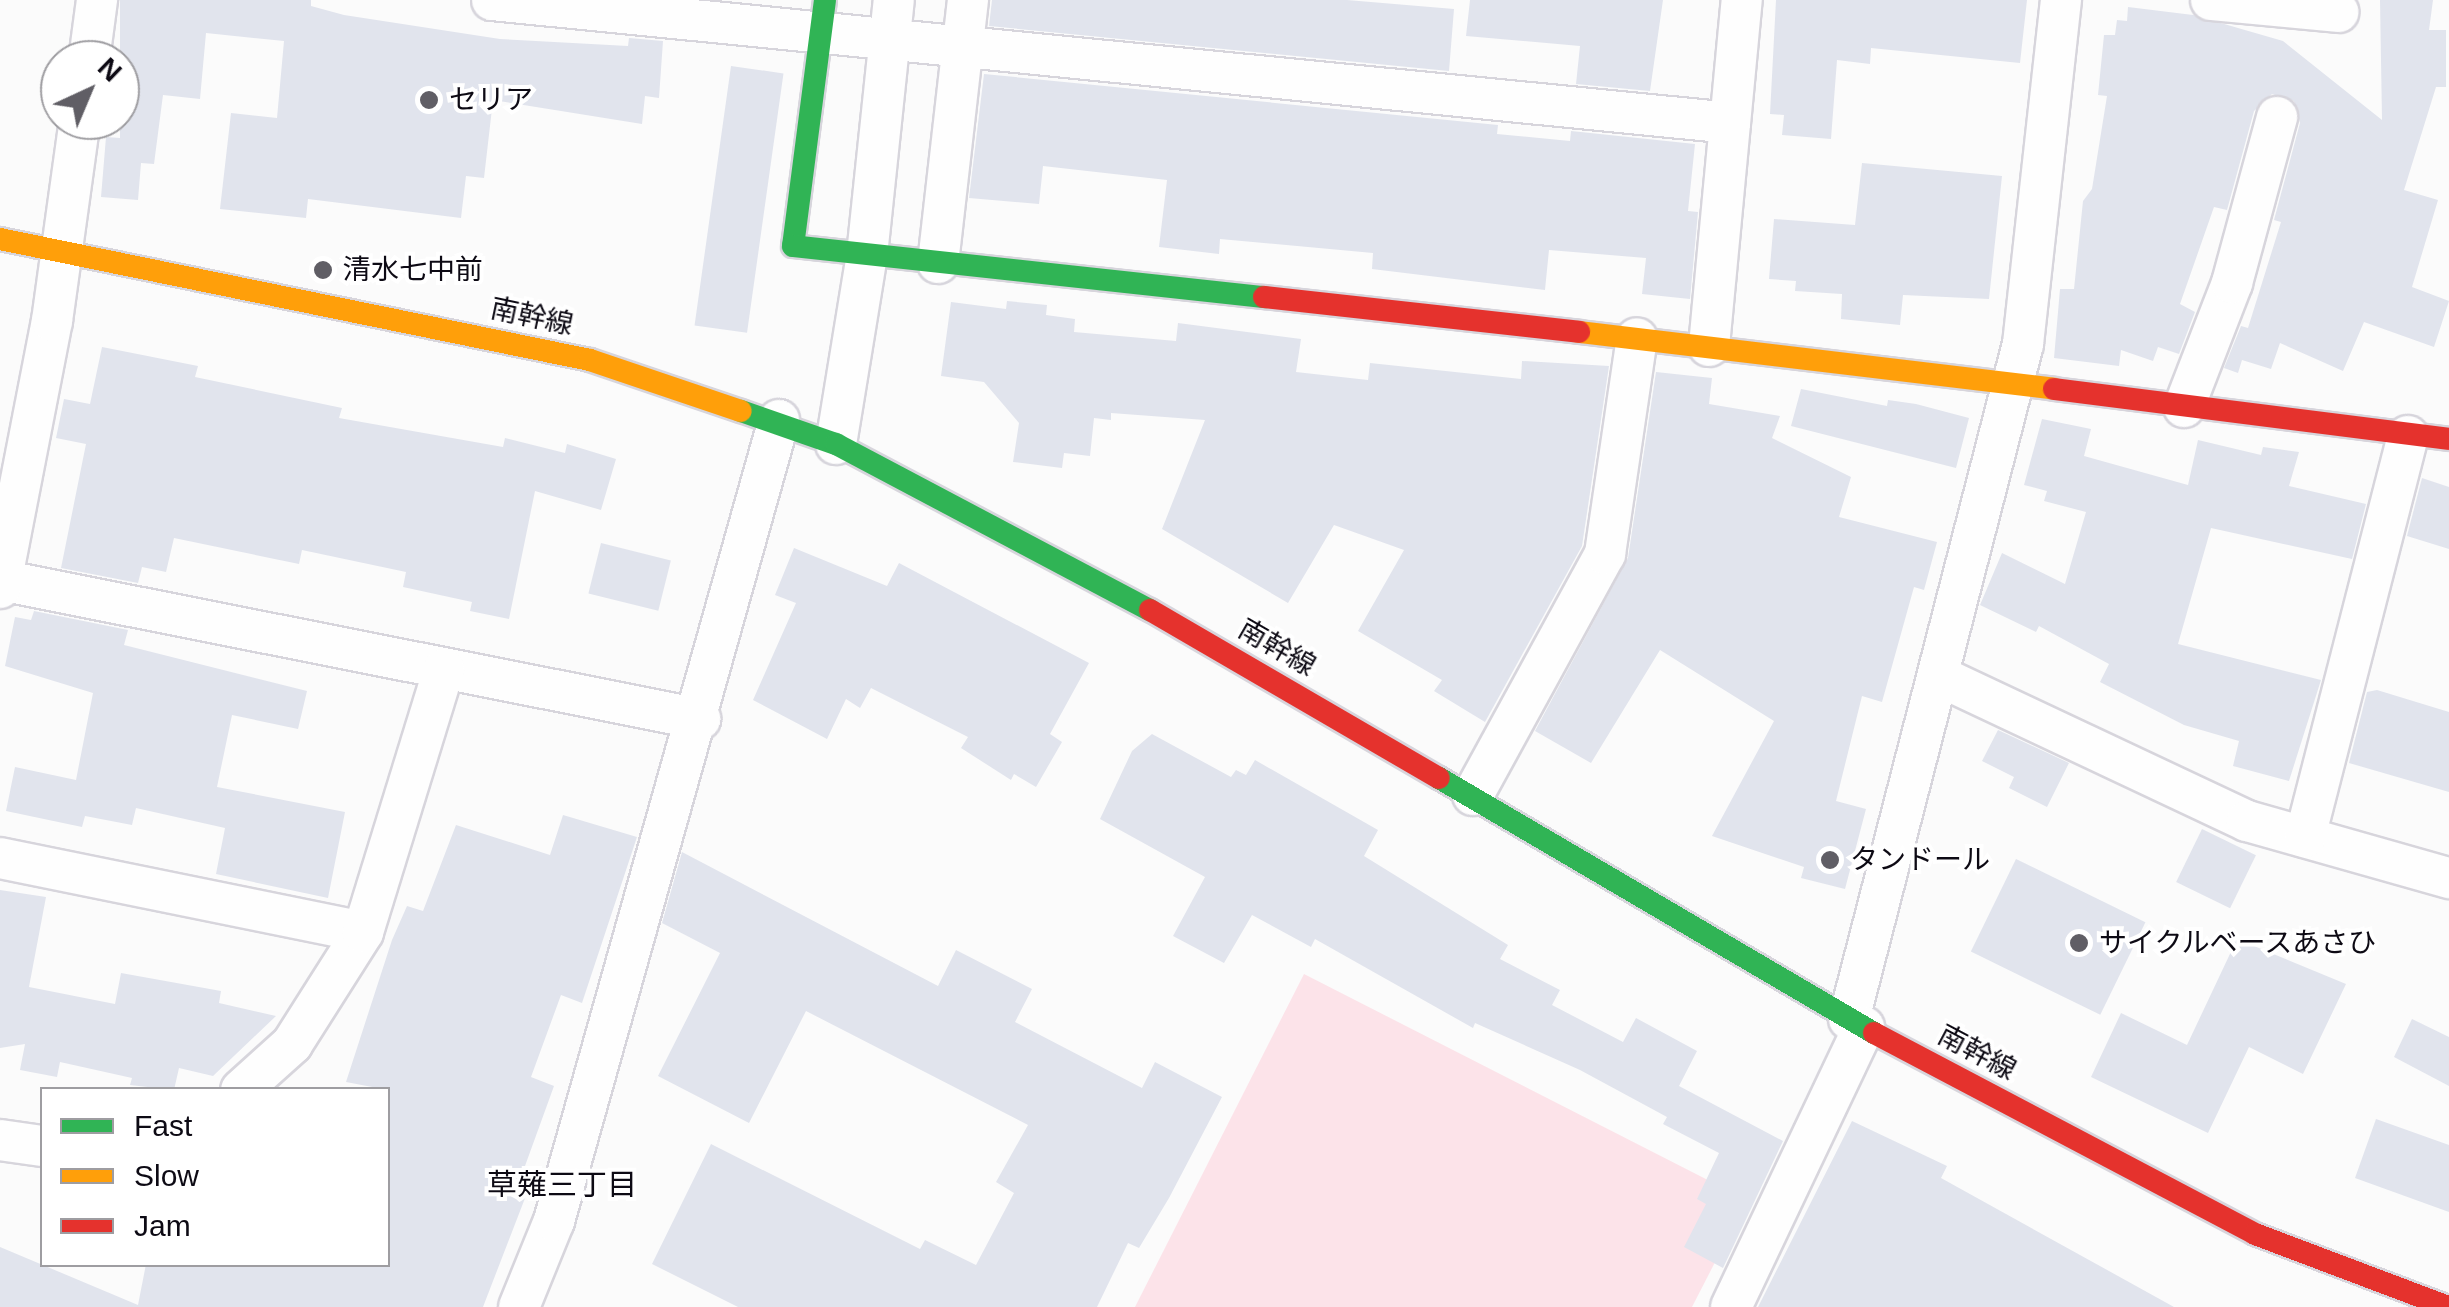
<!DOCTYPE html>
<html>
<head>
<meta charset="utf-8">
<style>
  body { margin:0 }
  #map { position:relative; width:2449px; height:1307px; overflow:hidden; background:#fbfbfb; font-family:Helvetica,"Noto Sans JP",sans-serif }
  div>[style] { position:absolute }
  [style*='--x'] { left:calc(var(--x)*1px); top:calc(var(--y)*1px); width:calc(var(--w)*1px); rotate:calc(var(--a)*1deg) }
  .green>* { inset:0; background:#fce3e9 }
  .building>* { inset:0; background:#e1e4ed; transform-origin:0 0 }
  .roads { filter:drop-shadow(2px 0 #d7d5dc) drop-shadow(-2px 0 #d7d5dc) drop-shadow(0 2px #d7d5dc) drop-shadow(0 -2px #d7d5dc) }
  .street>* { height:40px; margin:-20px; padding:0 20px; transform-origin:20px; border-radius:20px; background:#fefefe }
  .fast>* { height:22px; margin:-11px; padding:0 11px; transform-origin:11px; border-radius:11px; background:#30b455 }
  .slow>* { height:22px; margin:-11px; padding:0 11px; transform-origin:11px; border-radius:11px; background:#ff9f0a }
  .jam>* { height:22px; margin:-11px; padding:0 11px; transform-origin:11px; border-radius:11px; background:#e5322d }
  .dots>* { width:28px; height:28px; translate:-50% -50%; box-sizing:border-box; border:5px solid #fff; border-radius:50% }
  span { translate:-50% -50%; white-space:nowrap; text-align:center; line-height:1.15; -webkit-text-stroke:8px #fff; paint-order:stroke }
  .poi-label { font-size:28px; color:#0d0a14 }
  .left { translate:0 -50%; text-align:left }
  .street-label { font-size:28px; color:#0d0a14 }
  .neighbourhood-label { font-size:30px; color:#0d0a14 }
  .legend { position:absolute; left:40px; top:1087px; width:350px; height:180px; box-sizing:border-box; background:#fff; border:2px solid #9e9da1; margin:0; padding:12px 18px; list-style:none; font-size:30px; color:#0d0a14 }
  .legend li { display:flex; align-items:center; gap:20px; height:50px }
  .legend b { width:50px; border:2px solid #9e9da1 }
  .north { position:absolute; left:40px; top:40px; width:100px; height:100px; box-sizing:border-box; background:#fff; border:2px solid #9e9da1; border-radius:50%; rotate:44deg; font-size:28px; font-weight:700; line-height:40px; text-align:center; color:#0d0a14 }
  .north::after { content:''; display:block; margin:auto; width:35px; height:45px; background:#605e65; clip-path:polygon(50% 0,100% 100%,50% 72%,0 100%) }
</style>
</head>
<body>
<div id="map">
  <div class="green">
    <i style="clip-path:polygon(1304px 974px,1747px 1200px,1692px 1307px,1135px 1307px)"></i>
  </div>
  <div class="building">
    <i style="clip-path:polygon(120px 0,311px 0,311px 6px,344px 15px,500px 39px,628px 46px,629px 38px,663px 41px,659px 98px,645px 96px,642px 124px,493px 100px,484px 178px,466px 176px,461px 218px,308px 199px,306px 218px,220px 209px,231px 113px,277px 118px,284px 41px,206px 33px,200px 99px,163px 95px,154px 164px,141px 163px,138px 200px,101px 197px,106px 137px,120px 138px)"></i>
    <i style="clip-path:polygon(992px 0,1347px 0,1454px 9px,1449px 71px,989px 26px)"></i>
    <i style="clip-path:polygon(1470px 0,1663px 0,1650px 91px,1576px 84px,1580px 46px,1466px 36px)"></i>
    <i style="clip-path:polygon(1776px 0,2027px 0,2020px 63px,1871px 48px,1870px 64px,1837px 60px,1831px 139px,1782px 135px,1784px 115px,1770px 114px)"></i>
    <i style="clip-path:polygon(2380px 0,2433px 0,2429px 30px,2446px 30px,2446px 87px,2436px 87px,2404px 190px,2438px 200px,2412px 287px,2449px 301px,2434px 347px,2364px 322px,2343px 371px,2280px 343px,2271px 369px,2242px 360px,2238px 373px,2224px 368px,2241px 326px,2248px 328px,2281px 222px,2274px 220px,2300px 123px,2294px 101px,2272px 94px,2254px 111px,2227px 210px,2214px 207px,2180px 304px,2195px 312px,2179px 354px,2158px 347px,2153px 361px,2121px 350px,2119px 366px,2054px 358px,2060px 289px,2074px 289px,2083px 201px,2092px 189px,2107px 96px,2098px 95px,2104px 35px,2115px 35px,2117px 20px,2127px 21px,2128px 7px,2193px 15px,2283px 41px,2382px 120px)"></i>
    <i style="left:731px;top:66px;width:53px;height:262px;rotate:8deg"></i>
    <i style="clip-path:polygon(984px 74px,1498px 125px,1497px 134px,1570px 141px,1571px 131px,1695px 144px,1688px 211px,1698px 212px,1690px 299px,1642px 294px,1646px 258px,1549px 250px,1545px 290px,1372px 269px,1373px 253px,1220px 239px,1219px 254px,1159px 247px,1167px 180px,1043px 166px,1039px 204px,969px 198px)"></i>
    <i style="clip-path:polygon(1862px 163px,2002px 176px,1989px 299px,1903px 295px,1900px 325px,1841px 319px,1842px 294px,1795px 291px,1796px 281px,1769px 279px,1774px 219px,1855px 225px)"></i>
    <i style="clip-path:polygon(1007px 301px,1047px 305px,1046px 315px,1075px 319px,1074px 332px,1176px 341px,1178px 323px,1301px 339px,1296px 372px,1368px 380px,1370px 363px,1521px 379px,1522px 361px,1609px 366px,1582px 546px,1485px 722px,1434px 691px,1442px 680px,1358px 631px,1404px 550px,1334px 525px,1288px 603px,1162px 529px,1205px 420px,1111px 413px,1111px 420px,1094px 418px,1090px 456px,1064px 453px,1062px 468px,1013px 462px,1019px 423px,984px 382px,941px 376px,951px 302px,1006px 309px)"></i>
    <i style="clip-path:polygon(102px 347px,198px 366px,195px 377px,342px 408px,339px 418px,503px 447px,505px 438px,565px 453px,567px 444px,616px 459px,601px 510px,535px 491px,509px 619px,470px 611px,472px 602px,403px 587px,406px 572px,302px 550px,299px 564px,174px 538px,166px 572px,142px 567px,138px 583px,61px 568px,86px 444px,56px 438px,64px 399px,90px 404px)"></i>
    <i style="clip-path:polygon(1656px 372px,1712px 378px,1709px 404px,1780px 416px,1772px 438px,1851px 477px,1839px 517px,1937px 542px,1924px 590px,1914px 587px,1882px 702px,1862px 696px,1836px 801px,1866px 809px,1845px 889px,1801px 878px,1804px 867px,1712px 836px,1774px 721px,1660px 650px,1591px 763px,1535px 731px,1628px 558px)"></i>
    <i style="clip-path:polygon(1801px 389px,1887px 406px,1888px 400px,1916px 404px,1969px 418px,1956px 468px,1791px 426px)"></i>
    <i style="clip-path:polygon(2042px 419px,2091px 429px,2084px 456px,2188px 485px,2198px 440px,2261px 455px,2263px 447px,2299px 452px,2289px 486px,2366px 504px,2352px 559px,2211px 528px,2178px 644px,2321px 680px,2289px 781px,2233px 766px,2239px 741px,2184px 725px,2100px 682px,2109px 664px,2039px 626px,2036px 632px,1980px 605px,2002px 553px,2065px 584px,2086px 512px,2044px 501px,2047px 491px,2024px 485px)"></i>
    <i style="clip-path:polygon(2422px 478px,2449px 487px,2449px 549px,2407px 536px)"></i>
    <i style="left:601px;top:543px;width:72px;height:52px;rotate:14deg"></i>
    <i style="clip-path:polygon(794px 548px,887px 586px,899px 563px,1089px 663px,1050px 734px,1062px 742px,1036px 787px,1014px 774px,1011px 780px,961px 748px,968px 737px,871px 688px,860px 708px,846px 699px,827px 739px,753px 700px,796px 603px,775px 595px)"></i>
    <i style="clip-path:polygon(34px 611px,128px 630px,124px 645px,307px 691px,298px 729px,232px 715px,217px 787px,345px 812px,328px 898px,216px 874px,225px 828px,136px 808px,132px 825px,85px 816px,82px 827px,6px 811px,15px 767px,76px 780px,93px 693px,5px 666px,15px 617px,31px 620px)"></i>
    <i style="clip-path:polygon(2377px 690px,2449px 712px,2449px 792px,2349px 763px,2367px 692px)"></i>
    <i style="clip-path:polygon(1998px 730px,2069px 763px,2047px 807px,2009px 788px,2014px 777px,1982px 761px)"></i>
    <i style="clip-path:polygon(1152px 734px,1231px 777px,1236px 770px,1246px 775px,1255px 760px,1378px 830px,1364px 856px,1508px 945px,1500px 959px,1560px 990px,1552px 1005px,1623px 1042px,1636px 1018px,1697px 1051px,1679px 1086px,1783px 1141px,1723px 1268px,1684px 1247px,1706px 1204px,1697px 1199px,1719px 1153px,1663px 1124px,1667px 1117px,1580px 1070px,1475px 1023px,1473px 1028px,1315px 939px,1311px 947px,1252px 915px,1224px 963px,1173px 936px,1205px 877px,1100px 819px,1132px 751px)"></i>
    <i style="clip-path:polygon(563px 815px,637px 837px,582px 1003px,561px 995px,531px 1077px,554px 1086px,521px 1177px,532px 1180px,483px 1307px,0 1307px,0 1247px,138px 1305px,146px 1264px,388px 1264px,388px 1090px,346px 1082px,392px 940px,407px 906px,423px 911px,456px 825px,550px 855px)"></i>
    <i style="left:2202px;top:829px;width:60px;height:59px;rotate:26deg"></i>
    <i style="clip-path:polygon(682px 852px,938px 986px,956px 950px,1032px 989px,1015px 1022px,1142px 1088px,1155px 1062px,1222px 1097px,1169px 1198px,1139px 1248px,1128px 1243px,1097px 1307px,738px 1307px,652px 1264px,711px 1144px,920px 1249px,925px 1240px,976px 1265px,1014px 1193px,996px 1182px,1028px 1125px,806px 1011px,749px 1123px,658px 1076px,720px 953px,662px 923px)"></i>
    <i style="left:2016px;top:859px;width:144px;height:103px;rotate:26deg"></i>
    <i style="clip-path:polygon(0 890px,46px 897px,29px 987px,115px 1004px,121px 973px,221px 991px,219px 1003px,276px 1016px,213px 1076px,179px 1068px,174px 1090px,130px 1085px,132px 1078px,60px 1062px,57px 1077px,20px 1070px,25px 1044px,0 1048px)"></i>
    <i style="clip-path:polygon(2237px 939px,2346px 984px,2303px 1074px,2249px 1047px,2208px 1133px,2091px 1077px,2121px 1013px,2187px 1045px)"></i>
    <i style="clip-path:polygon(2412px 1019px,2449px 1037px,2449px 1086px,2394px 1057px)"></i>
    <i style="clip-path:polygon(2376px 1119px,2449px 1145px,2449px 1212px,2355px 1178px)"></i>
    <i style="clip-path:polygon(1852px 1121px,1947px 1166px,1941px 1178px,2174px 1307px,1758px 1307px)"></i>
  </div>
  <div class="roads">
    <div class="street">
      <i style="--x:492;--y:0;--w:1244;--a:5.67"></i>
      <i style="--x:2211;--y:0;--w:128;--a:5.4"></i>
      <i style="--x:89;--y:60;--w:61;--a:-82.4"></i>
      <i style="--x:938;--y:263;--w:265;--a:-83.5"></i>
      <i style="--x:1709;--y:346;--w:348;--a:-84.6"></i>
      <i style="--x:2184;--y:407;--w:133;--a:-68.8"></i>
      <i style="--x:2232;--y:283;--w:172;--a:-74.8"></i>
      <i style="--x:836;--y:444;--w:192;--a:-80.7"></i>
      <i style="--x:867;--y:255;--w:256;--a:-84"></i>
      <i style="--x:0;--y:580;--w:714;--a:11.23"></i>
      <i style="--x:0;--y:588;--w:272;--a:-79"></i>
      <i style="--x:52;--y:321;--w:203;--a:-82.1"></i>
      <i style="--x:1939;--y:676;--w:340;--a:25.2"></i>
      <i style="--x:2247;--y:821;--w:210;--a:15.8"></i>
      <i style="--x:1473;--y:795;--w:275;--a:-61.3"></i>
      <i style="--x:1605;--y:554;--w:218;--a:-81.6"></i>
      <i style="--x:2305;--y:837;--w:414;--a:-75.6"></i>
      <i style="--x:0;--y:858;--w:370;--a:11.5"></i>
      <i style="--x:1849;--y:1019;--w:697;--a:-75.55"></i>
      <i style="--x:2023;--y:344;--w:346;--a:-83.7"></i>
      <i style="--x:241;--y:1090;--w:69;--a:-42"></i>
      <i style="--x:292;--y:1044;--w:133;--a:-57.6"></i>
      <i style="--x:363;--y:932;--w:275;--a:-72.9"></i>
      <i style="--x:0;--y:1140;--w:42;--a:8.1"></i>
      <i style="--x:519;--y:1307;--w:93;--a:-67.9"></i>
      <i style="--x:554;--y:1221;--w:832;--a:-74.31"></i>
      <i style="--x:1731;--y:1307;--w:310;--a:-64.6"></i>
    </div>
    <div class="fast">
      <i style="--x:825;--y:0;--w:248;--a:97.4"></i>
      <i style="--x:793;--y:246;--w:474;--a:6.2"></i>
      <i style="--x:741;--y:411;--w:101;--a:19.2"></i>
      <i style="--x:836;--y:444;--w:355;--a:27.9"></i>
      <i style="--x:1439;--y:778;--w:504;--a:30.38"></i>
    </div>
    <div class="slow">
      <i style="--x:0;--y:239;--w:602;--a:11.59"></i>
      <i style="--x:590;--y:360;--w:159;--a:18.7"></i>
      <i style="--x:1579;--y:332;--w:478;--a:6.8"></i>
    </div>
    <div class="jam">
      <i style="--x:1264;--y:297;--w:317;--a:6.3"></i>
      <i style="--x:2054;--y:389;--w:398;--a:7.2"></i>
      <i style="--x:1150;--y:610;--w:334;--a:30.2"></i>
      <i style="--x:1874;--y:1033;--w:431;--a:27.8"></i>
      <i style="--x:2255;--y:1234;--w:206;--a:20.7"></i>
    </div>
  </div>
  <div class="dots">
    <i style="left:429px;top:100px;background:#605e65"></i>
    <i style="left:323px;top:270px;background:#605e65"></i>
    <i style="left:1830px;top:860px;background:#605e65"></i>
    <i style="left:2079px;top:943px;background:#605e65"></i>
  </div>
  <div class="poi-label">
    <span class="left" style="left:449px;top:100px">セリア</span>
    <span class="left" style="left:343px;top:270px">清水七中前</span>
    <span class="left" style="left:1850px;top:860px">タンドール</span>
    <span class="left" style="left:2099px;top:943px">サイクルベースあさひ</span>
  </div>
  <div class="street-label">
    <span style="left:532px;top:317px;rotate:12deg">南幹線</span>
    <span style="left:1277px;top:648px;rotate:30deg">南幹線</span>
    <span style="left:1977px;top:1053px;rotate:28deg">南幹線</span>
  </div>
  <div class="neighbourhood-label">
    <span style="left:562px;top:1185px">草薙三丁目</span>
  </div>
  <ul class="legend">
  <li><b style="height:12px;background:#30b455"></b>Fast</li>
  <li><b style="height:12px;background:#ff9f0a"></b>Slow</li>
  <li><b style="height:12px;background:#e5322d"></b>Jam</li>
  </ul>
  <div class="north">N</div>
</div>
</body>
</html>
